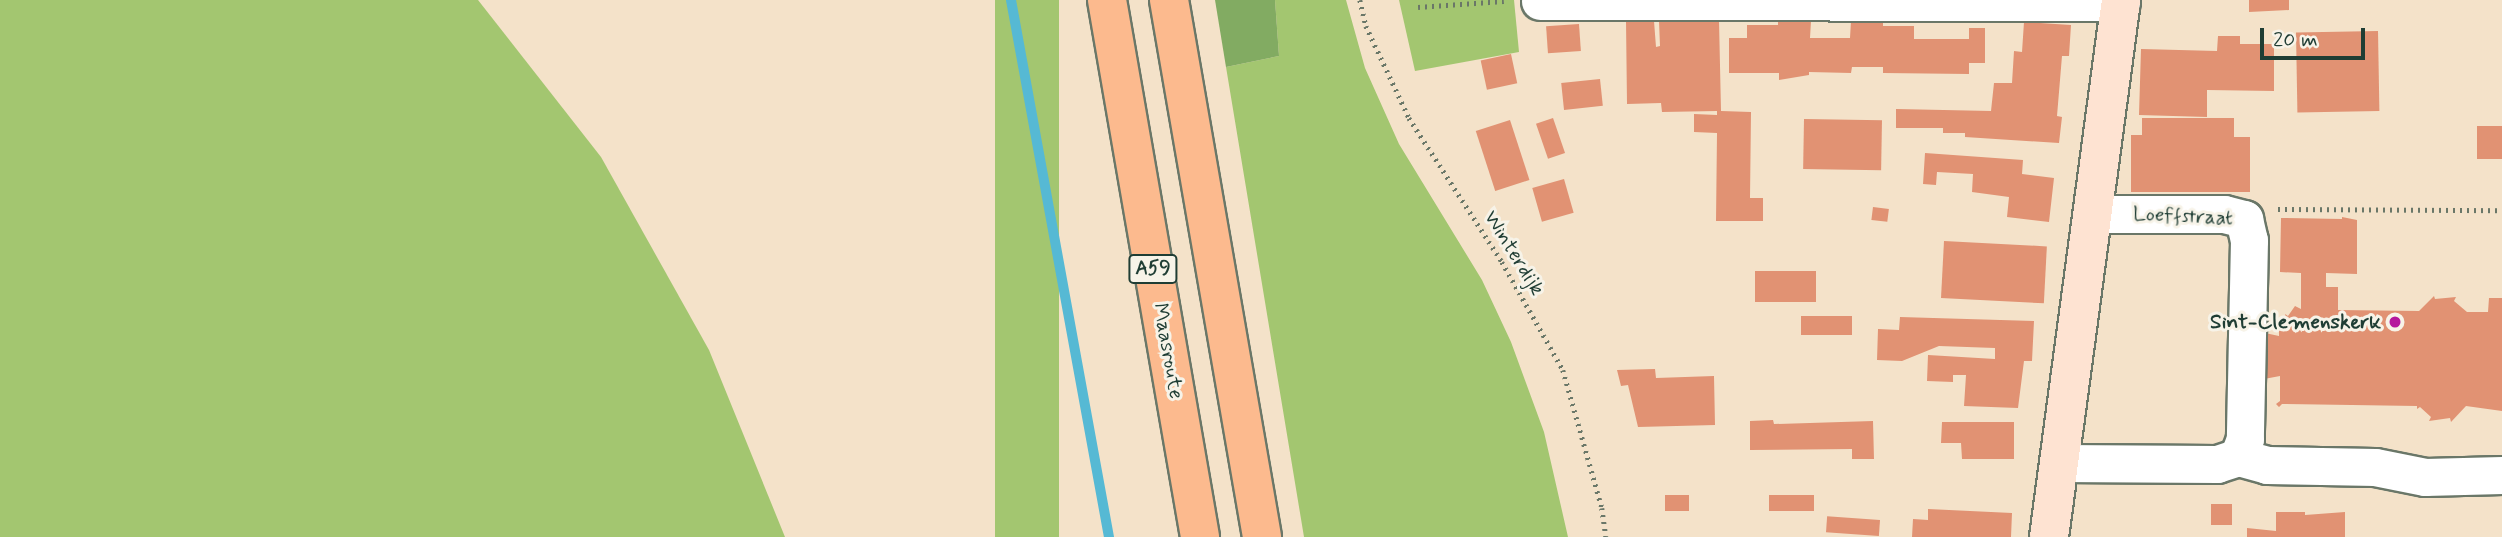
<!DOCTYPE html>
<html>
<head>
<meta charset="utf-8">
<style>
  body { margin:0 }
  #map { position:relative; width:2502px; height:537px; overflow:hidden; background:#f4e2c9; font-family:Mynerve,sans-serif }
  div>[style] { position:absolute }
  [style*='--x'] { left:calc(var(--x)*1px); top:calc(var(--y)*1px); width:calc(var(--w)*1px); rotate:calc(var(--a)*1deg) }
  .green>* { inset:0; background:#a3c670; transform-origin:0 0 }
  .forest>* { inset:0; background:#82ab62 }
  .stream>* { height:10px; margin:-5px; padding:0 5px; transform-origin:5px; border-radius:5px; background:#56b9d4 }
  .building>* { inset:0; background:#e19273; transform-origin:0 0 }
  .path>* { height:4.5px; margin-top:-2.25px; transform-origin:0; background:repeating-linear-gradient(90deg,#6a7768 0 2px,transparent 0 7px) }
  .roads { filter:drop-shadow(2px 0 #6a7768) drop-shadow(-2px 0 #6a7768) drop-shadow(0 2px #6a7768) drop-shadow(0 -2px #6a7768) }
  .minor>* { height:37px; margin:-18.5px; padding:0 18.5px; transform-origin:18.5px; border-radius:18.5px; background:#fff }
  .secondary>* { height:38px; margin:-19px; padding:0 19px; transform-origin:19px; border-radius:19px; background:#fee3d2 }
  .motorway>* { height:38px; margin:-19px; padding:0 19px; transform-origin:19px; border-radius:19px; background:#fcba8e }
  .dots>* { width:19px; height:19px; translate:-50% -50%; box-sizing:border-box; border:4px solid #f7f3e8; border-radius:50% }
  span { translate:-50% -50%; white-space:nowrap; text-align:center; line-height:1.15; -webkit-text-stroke:6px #f7f3e8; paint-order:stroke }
  .shield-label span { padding:2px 5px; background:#f7f3e8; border:2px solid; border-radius:5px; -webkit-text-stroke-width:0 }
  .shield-label { font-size:19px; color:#1f3d34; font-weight:700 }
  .street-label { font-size:21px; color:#1f3d34 }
  .poi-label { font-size:21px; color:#1f3d34; font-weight:700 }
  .right { translate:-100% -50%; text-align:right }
  .scale { position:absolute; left:2260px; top:28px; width:105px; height:32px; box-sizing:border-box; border:4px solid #1f3d34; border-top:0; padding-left:9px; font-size:21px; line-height:24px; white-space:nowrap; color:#1f3d34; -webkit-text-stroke:5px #f7f3e8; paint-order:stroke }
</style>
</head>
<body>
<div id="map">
  <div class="green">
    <i style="clip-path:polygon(0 0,478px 0,601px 157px,709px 350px,785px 537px,0 537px)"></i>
    <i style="left:995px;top:0;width:64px;height:545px"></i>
    <i style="clip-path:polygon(1275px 0,1346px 0,1365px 68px,1399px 144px,1482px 280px,1511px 342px,1544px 432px,1568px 537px,1304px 537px,1226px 67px,1279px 56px)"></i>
    <i style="clip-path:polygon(1399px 0,1514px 0,1519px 52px,1415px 71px)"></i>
  </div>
  <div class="forest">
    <i style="clip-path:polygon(1215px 0,1275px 0,1279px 56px,1226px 67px)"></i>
  </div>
  <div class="stream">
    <i style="--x:1011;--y:0;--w:546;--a:79.66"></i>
  </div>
  <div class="building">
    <i style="clip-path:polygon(2249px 0,2289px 0,2289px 10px,2249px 12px)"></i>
    <i style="clip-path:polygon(1719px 20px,1721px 111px,1751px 112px,1750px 198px,1763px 198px,1763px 221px,1716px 221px,1717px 133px,1694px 132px,1694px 114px,1717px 115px,1717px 111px,1662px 112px,1661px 103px,1627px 104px,1626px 21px,1654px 21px,1656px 47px,1660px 46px,1659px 21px)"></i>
    <i style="clip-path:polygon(1778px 20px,1811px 21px,1810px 38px,1850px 38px,1851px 21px,1883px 21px,1883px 26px,1914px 26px,1914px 39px,1969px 39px,1969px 28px,1985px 28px,1985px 63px,1969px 63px,1969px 74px,1883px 73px,1883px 67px,1852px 67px,1851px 73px,1809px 72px,1809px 75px,1779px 80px,1779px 73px,1729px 73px,1729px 38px,1747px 38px,1747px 25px,1778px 25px)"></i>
    <i style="clip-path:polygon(2024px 22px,2071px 25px,2069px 56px,2062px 56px,2057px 116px,2062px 117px,2059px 143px,1965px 137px,1965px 133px,1943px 133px,1943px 128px,1896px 128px,1896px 109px,1991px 111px,1994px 83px,2012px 83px,2014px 51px,2022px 52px)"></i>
    <i style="left:1579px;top:24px;width:27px;height:33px;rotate:86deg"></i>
    <i style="left:2378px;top:31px;width:80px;height:82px;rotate:89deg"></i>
    <i style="clip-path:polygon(2218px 36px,2240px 36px,2240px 44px,2274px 44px,2274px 91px,2207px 90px,2207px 117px,2139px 115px,2141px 49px,2217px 51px)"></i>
    <i style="left:1511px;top:54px;width:30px;height:31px;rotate:78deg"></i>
    <i style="left:1600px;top:79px;width:27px;height:39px;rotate:84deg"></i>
    <i style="left:1553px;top:118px;width:37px;height:18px;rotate:71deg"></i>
    <i style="clip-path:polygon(2142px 118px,2234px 118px,2234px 137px,2250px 137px,2250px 192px,2131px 192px,2131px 135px,2142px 135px)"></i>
    <i style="left:1804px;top:119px;width:78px;height:50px;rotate:1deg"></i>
    <i style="left:1510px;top:120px;width:63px;height:36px;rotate:72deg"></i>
    <i style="left:2477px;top:126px;width:25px;height:33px"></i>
    <i style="clip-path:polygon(1925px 153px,2023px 160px,2022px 174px,2054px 178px,2049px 222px,2007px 217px,2009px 197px,1972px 192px,1973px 174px,1937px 172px,1936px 185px,1923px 184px)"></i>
    <i style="left:1564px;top:179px;width:35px;height:33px;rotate:74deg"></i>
    <i style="left:1873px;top:207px;width:16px;height:13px;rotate:7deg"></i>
    <i style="clip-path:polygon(2342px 217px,2357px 220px,2357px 274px,2326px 273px,2326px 287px,2338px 287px,2338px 310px,2419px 311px,2434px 296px,2435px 299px,2456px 297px,2454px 301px,2467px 312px,2488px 312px,2489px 298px,2502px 298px,2502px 411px,2466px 406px,2451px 422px,2450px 418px,2429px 421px,2431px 417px,2420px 407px,2417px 409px,2417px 406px,2282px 404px,2279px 407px,2276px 404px,2280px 401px,2280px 376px,2264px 379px,2265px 333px,2279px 336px,2279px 329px,2288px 326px,2285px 314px,2288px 316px,2295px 306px,2301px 309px,2301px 273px,2280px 272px,2281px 218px,2342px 219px)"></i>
    <i style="left:1944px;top:241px;width:103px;height:57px;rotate:3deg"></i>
    <i style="left:1755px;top:271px;width:61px;height:31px"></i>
    <i style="left:1801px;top:316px;width:51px;height:19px"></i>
    <i style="clip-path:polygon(1900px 317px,2034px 321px,2032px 361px,2024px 361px,2018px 408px,1964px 406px,1966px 375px,1953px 375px,1953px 382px,1927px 381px,1928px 355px,1995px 359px,1995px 348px,1939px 346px,1902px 361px,1877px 360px,1878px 329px,1899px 330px)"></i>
    <i style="clip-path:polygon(1655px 369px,1656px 378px,1714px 376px,1715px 425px,1638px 427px,1628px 385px,1621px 386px,1617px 370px)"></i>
    <i style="clip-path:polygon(1773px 420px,1774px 424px,1873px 421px,1874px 459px,1852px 459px,1852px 449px,1750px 450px,1750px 421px)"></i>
    <i style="clip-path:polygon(1942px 422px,2014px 422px,2014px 459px,1962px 459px,1961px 443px,1941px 443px)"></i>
    <i style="left:1665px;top:495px;width:24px;height:16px"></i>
    <i style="left:1769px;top:495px;width:45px;height:16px"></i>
    <i style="left:2211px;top:504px;width:21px;height:21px"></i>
    <i style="clip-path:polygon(1928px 509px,2012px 513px,2011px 537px,1912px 537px,1913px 519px,1928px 520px)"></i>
    <i style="clip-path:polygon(2276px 512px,2305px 512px,2305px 515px,2345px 512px,2345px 537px,2247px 537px,2247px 528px,2276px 531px)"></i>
    <i style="left:1880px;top:520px;width:16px;height:53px;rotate:94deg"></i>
  </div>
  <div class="path">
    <i style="--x:1360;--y:0;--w:27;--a:77"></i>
    <i style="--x:1366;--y:26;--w:102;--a:64.9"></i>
    <i style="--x:1409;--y:118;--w:171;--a:57.1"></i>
    <i style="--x:1502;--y:262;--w:124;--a:60.5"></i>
    <i style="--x:1563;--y:370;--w:143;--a:74.2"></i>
    <i style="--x:1602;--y:508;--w:29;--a:82"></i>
    <i style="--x:1418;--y:7;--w:86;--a:-4"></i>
    <i style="--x:2278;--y:209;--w:224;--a:0.3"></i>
  </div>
  <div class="roads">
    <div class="minor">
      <i style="--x:1540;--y:1;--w:581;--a:0.1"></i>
      <i style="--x:2092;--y:214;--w:132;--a:0"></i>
      <i style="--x:2224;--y:214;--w:21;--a:14"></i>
      <i style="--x:2244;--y:219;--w:22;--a:77"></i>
      <i style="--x:2249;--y:240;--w:199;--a:91.2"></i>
      <i style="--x:2245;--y:439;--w:19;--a:111"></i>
      <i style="--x:2059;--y:463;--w:158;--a:0.4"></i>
      <i style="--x:2217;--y:464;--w:22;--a:-18"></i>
      <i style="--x:2238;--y:457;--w:30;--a:15"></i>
      <i style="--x:2267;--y:465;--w:108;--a:1.1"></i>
      <i style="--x:2375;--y:467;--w:51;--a:11.3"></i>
      <i style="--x:2425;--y:477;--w:77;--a:-1.5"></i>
    </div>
    <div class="secondary">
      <i style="--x:2049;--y:537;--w:542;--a:-82.36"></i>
    </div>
    <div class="motorway">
      <i style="--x:1107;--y:0;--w:545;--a:80.17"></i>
      <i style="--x:1169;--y:0;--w:545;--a:80.17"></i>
    </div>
  </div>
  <div class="dots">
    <i style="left:2395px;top:322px;background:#b5179e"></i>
  </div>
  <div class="shield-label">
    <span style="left:1153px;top:269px">A59</span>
  </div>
  <div class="street-label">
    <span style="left:2183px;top:216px;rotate:3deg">Loeffstraat</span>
    <span style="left:1514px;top:253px;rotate:58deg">Winterdijk</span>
    <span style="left:1168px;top:351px;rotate:80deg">Maasroute</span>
  </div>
  <div class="poi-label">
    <span class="right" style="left:2381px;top:322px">Sint-Clemenskerk</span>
  </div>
  <div class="scale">20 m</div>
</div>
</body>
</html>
